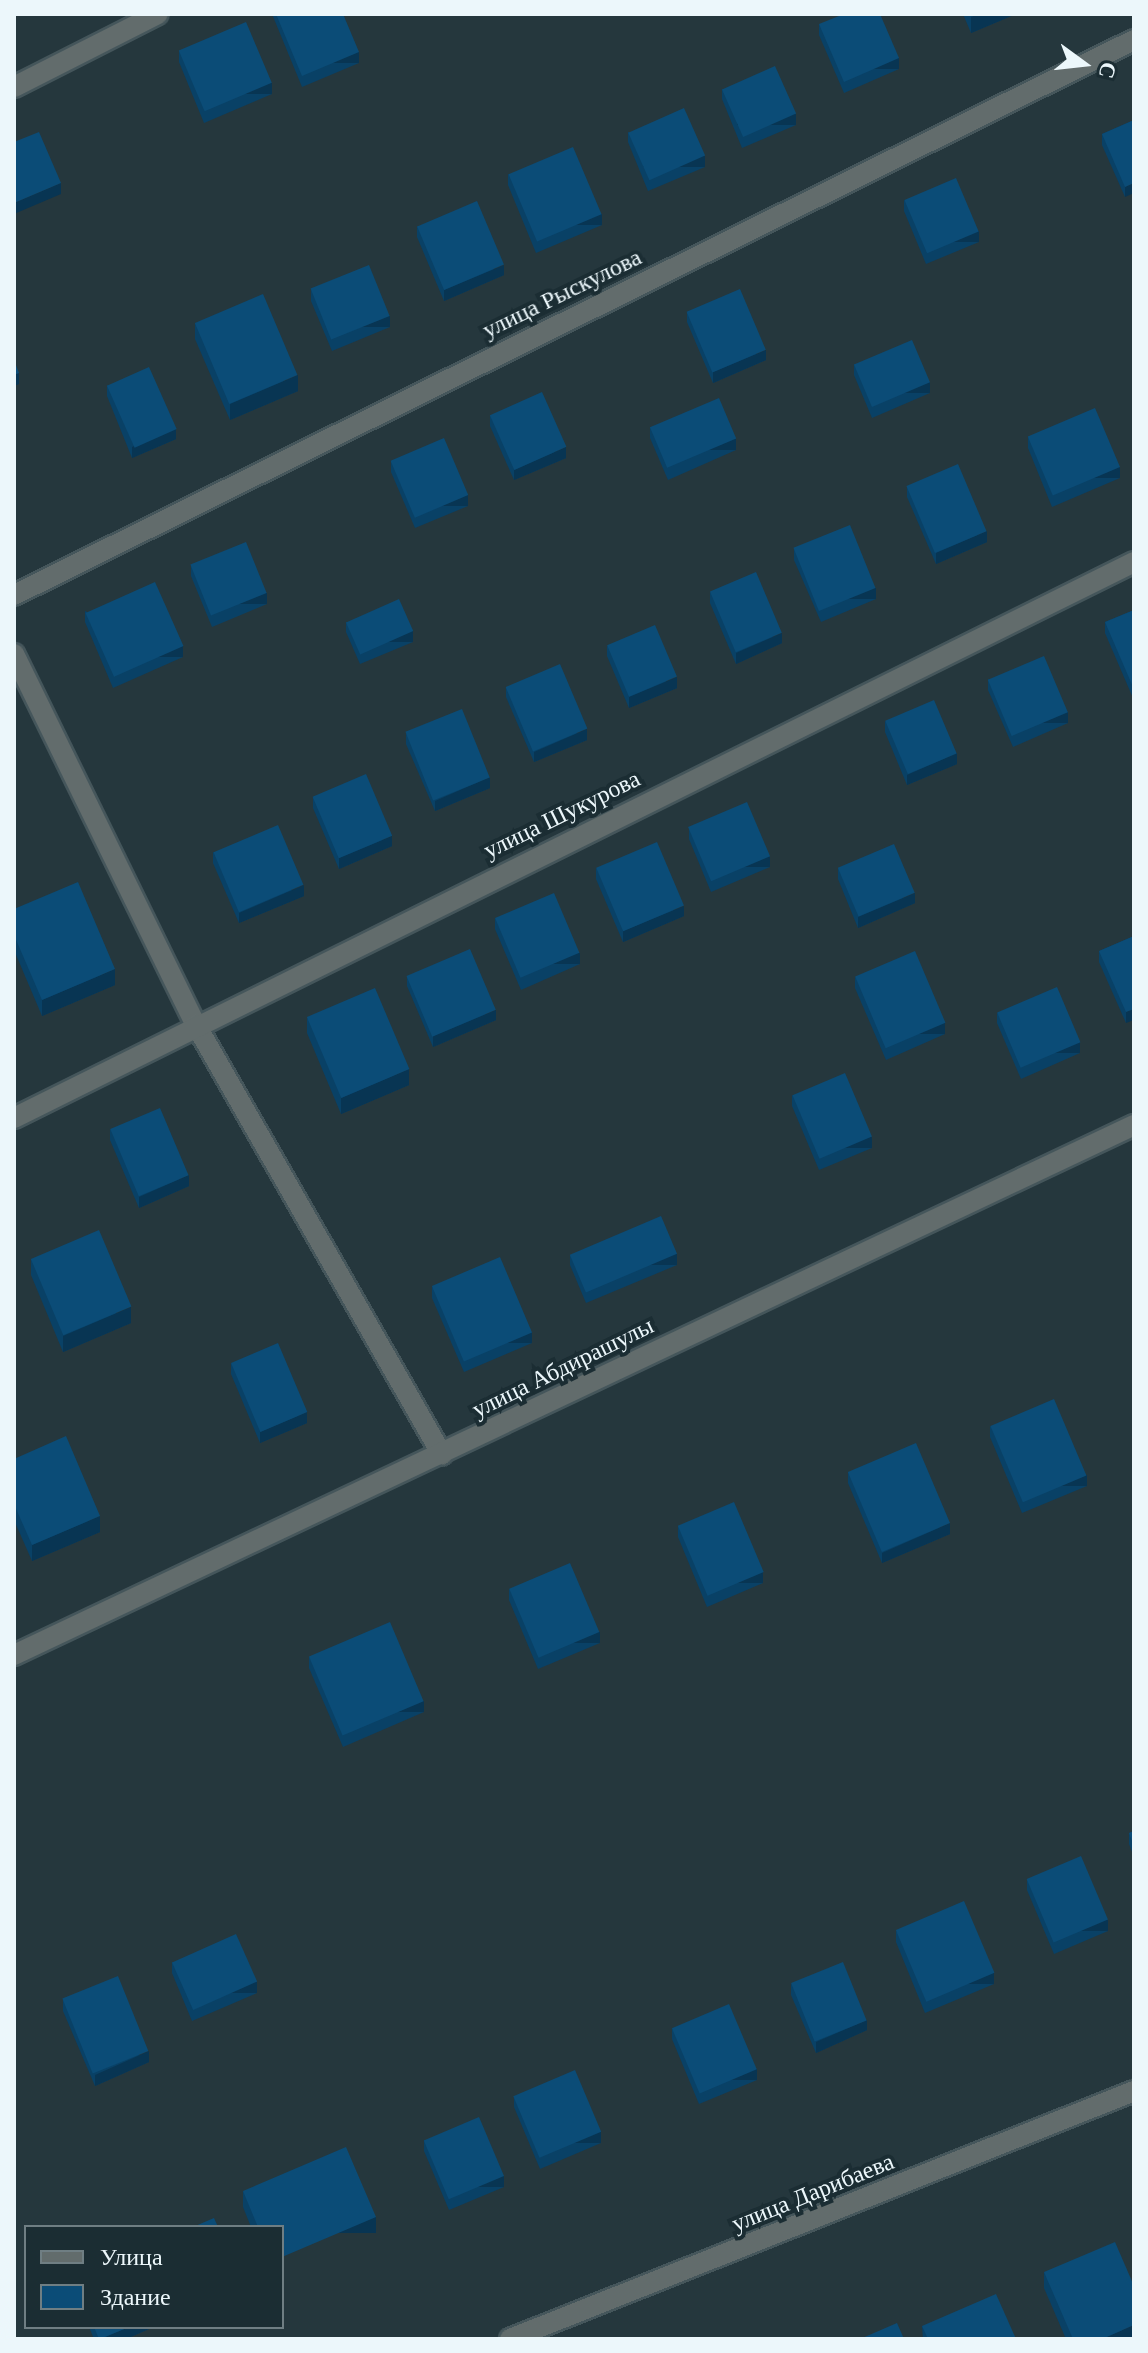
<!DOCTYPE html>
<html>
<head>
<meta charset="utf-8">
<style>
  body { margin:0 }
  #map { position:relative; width:1148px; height:2353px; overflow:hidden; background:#25373d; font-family:Georgia,serif }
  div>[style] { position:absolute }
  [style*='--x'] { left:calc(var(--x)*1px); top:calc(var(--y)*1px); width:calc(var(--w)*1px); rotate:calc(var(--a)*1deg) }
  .roads { filter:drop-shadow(2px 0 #45565b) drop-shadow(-2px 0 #45565b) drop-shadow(0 2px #45565b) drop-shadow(0 -2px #45565b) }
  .street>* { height:20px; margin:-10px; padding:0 10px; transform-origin:10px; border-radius:10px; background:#626c6c }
  .wall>* { inset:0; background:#094166 }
  .shaded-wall>* { inset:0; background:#083553; transform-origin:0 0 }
  .building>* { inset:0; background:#0b4c77; transform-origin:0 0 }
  span { translate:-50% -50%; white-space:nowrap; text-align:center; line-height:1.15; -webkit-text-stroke:8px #1b2d33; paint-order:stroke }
  .street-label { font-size:24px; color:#ecf7fb }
  .frame { position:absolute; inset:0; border:16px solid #ecf7fb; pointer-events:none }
  .legend { position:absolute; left:24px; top:2225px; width:260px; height:104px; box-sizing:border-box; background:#1b2d33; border:2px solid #6f7e83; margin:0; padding:10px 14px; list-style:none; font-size:24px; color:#ecf7fb }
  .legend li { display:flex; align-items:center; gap:16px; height:40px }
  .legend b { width:40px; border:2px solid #6f7e83 }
  .north { position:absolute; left:1044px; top:24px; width:80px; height:80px; -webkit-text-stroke:6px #1b2d33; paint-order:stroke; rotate:105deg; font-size:22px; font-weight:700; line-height:32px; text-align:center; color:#ecf7fb }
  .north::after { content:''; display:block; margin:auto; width:28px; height:36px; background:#ecf7fb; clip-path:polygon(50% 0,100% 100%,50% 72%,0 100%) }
</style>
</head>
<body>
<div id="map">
  <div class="roads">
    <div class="street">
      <i style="--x:14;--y:87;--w:161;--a:-26.9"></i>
      <i style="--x:14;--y:595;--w:1250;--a:-26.36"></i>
      <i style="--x:14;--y:654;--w:413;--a:63.9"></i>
      <i style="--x:196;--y:1025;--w:495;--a:60.2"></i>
      <i style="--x:14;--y:1118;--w:1250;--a:-26.4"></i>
      <i style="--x:14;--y:1655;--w:1239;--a:-25.32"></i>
      <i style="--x:510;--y:2339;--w:671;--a:-21.67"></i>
    </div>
  </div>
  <div class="wall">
    <i style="clip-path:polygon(272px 14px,343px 14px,359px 63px,302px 87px)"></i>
    <i style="clip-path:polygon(963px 14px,1016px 14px,971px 33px)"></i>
    <i style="clip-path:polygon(819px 24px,899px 69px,844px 93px,819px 35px)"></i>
    <i style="clip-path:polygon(179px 51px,272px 94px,204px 123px,179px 62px)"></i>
    <i style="clip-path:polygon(722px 89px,796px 125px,742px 148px,722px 99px)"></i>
    <i style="clip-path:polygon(1134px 120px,1125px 197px,1102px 145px,1102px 134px)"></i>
    <i style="clip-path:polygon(628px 132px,705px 167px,648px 191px,628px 142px)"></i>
    <i style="clip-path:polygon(508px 174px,602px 225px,536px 253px,508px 185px)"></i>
    <i style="clip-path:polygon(904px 200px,979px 242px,926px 264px,904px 211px)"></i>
    <i style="clip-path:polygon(417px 226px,504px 275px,444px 301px,417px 237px)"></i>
    <i style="clip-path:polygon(311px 290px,390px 327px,332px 351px,311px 301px)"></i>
    <i style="clip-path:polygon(687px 312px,766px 360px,713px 383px,687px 322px)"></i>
    <i style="clip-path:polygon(195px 323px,298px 391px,230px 420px,195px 339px)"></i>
    <i style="clip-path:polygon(854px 364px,930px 393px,872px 418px,854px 375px)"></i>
    <i style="clip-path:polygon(107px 385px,176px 439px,132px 458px,107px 396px)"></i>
    <i style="clip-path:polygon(490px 415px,566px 458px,514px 480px,490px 426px)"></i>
    <i style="clip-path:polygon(650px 427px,736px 450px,668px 480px,650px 438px)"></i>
    <i style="clip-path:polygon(1028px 437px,1120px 478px,1052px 507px,1028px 448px)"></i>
    <i style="clip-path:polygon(391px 461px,468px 506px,415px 528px,391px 472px)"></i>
    <i style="clip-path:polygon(907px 486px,987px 542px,936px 564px,907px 497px)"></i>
    <i style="clip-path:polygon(794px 549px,876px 599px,821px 622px,794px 560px)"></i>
    <i style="clip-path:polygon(191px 566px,267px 604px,212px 627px,191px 576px)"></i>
    <i style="clip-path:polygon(710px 592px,782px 643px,736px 664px,710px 603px)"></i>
    <i style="clip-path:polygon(1134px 610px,1134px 698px,1133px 698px,1105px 633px,1105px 622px)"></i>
    <i style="clip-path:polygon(85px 611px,183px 657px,113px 688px,85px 622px)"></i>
    <i style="clip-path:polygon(346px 622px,413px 642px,360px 664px,346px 632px)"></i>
    <i style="clip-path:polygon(607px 646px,677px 688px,629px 708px,607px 656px)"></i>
    <i style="clip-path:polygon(988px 679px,1068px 723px,1013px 747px,988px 690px)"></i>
    <i style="clip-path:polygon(506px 687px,587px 740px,534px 762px,506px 697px)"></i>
    <i style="clip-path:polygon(885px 721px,957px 764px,907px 785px,885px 732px)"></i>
    <i style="clip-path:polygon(406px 733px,490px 788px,435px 811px,406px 744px)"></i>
    <i style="clip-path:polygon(313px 797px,392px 846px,339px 869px,313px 808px)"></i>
    <i style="clip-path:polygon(689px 828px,770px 867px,711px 892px,689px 839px)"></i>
    <i style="clip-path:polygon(213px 852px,304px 896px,239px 923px,213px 863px)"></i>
    <i style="clip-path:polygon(596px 868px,684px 916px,623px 942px,596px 879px)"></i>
    <i style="clip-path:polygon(838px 868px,915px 903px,858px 928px,838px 879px)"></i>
    <i style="clip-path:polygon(14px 909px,115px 985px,42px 1016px,14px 950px)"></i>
    <i style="clip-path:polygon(495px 918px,580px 964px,521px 990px,495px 929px)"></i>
    <i style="clip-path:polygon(1134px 936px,1126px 1023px,1099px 962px,1099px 951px)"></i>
    <i style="clip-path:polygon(407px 976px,496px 1020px,433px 1047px,407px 986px)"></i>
    <i style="clip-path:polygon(855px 977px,945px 1034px,886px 1060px,855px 988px)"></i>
    <i style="clip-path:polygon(997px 1013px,1080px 1053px,1021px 1079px,997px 1023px)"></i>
    <i style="clip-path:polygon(307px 1018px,409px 1085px,341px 1114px,307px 1033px)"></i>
    <i style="clip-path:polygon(792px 1095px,872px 1148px,819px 1170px,792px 1106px)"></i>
    <i style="clip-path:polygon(110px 1129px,189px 1186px,139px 1208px,110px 1140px)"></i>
    <i style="clip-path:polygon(570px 1255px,677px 1265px,586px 1303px,570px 1265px)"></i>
    <i style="clip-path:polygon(31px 1259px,131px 1323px,63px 1352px,31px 1275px)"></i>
    <i style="clip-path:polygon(432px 1287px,532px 1343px,464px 1372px,432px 1298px)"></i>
    <i style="clip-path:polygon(231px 1363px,307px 1423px,260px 1443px,231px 1374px)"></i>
    <i style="clip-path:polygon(990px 1426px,1087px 1486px,1022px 1513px,990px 1437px)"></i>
    <i style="clip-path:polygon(14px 1459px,100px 1532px,32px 1561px,14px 1520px)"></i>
    <i style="clip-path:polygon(848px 1472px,950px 1534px,882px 1563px,848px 1483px)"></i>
    <i style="clip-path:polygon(678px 1526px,763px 1583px,707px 1607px,678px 1537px)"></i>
    <i style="clip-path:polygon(509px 1589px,600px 1643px,538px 1669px,509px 1600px)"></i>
    <i style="clip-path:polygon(309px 1657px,424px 1712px,343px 1747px,309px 1668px)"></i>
    <i style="clip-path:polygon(1134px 1831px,1134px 1857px,1129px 1844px,1129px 1833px)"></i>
    <i style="clip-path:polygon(1027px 1879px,1108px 1931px,1054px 1954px,1027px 1890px)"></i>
    <i style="clip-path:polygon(896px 1931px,994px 1984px,925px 2013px,896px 1942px)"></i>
    <i style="clip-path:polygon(172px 1962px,257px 1993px,192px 2021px,172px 1973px)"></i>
    <i style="clip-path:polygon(791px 1984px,867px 2030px,816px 2053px,791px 1995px)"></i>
    <i style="clip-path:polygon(63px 2000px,149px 2062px,95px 2086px,63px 2011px)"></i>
    <i style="clip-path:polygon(672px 2029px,757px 2080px,699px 2104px,672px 2039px)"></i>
    <i style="clip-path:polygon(514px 2097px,601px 2143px,540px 2169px,514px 2107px)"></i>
    <i style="clip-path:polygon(424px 2140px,504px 2187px,449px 2210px,424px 2151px)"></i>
    <i style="clip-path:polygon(243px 2191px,376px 2233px,282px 2227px,251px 2227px,243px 2207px)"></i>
    <i style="clip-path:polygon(1044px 2272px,1134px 2339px,1066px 2339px,1044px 2288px)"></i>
    <i style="clip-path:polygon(922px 2326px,1016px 2339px,923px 2339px)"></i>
    <i style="clip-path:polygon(89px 2327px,149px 2327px,149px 2329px,126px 2339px,94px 2339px)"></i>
  </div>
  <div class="shaded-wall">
    <i style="clip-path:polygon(979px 14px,1016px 14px,971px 33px,971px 17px)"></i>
    <i style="left:359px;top:52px;width:11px;height:62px;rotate:90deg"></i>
    <i style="left:899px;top:58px;width:11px;height:60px;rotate:90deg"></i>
    <i style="left:272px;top:83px;width:11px;height:74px;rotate:90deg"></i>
    <i style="left:796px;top:114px;width:11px;height:59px;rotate:90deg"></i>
    <i style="left:705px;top:156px;width:11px;height:62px;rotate:90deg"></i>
    <i style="clip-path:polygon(61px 183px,61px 194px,14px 214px,14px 203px)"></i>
    <i style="clip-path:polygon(1134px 183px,1134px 193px,1125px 197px,1125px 187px)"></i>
    <i style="left:602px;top:214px;width:11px;height:72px;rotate:90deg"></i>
    <i style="left:979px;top:231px;width:11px;height:57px;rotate:90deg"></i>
    <i style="clip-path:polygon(504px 265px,504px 275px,444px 301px,444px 290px)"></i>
    <i style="left:390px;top:316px;width:11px;height:63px;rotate:90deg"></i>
    <i style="clip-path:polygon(766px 350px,766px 360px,713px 383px,713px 372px)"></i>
    <i style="clip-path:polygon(19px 373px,19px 384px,14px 386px,14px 375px)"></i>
    <i style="clip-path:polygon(298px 375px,298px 391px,230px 420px,230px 404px)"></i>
    <i style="left:930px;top:382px;width:11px;height:63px;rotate:90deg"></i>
    <i style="clip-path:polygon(176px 429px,176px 439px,132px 458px,132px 447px)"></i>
    <i style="left:736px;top:439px;width:11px;height:74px;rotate:90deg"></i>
    <i style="clip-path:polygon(566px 447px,566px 458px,514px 480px,514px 470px)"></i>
    <i style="left:1120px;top:467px;width:11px;height:74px;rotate:90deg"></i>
    <i style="left:468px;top:495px;width:11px;height:57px;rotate:90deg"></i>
    <i style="clip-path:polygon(987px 531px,987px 542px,936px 564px,936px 553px)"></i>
    <i style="left:876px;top:588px;width:11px;height:60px;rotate:90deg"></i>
    <i style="left:267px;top:593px;width:11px;height:60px;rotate:90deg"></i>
    <i style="left:413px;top:631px;width:11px;height:57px;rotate:90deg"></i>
    <i style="clip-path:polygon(782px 633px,782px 643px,736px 664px,736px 653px)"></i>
    <i style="left:183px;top:646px;width:11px;height:77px;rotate:90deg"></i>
    <i style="clip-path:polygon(677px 677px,677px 688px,629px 708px,629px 697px)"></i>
    <i style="left:1068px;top:712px;width:11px;height:60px;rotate:90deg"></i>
    <i style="clip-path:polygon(587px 729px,587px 740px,534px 762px,534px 752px)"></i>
    <i style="clip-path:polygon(957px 753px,957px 764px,907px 785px,907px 775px)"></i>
    <i style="clip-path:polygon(490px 777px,490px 788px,435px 811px,435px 801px)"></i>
    <i style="clip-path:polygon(392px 836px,392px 846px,339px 869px,339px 858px)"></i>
    <i style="left:770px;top:856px;width:11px;height:64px;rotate:90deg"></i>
    <i style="clip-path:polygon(304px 885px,304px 896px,239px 923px,239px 913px)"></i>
    <i style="clip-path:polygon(915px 893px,915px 903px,858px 928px,858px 917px)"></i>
    <i style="clip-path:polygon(684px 906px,684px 916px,623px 942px,623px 931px)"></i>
    <i style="left:580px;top:953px;width:11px;height:64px;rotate:90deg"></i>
    <i style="clip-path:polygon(115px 969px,115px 985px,42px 1016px,42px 1000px)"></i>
    <i style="clip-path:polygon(1134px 1009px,1134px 1020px,1126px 1023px,1126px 1012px)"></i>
    <i style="clip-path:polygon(496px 1010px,496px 1020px,433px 1047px,433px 1036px)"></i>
    <i style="left:945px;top:1023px;width:11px;height:64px;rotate:90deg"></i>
    <i style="left:1080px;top:1042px;width:11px;height:64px;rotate:90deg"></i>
    <i style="clip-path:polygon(409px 1069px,409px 1085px,341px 1114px,341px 1098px)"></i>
    <i style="left:872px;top:1137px;width:11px;height:57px;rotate:90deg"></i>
    <i style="clip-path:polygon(189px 1175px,189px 1186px,139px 1208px,139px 1197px)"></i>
    <i style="left:677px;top:1254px;width:11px;height:99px;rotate:90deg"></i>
    <i style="clip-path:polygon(131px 1307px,131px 1323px,63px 1352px,63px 1336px)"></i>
    <i style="left:532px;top:1332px;width:11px;height:74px;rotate:90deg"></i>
    <i style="clip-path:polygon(307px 1412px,307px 1423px,260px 1443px,260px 1432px)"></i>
    <i style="left:1087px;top:1475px;width:11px;height:70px;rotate:90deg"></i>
    <i style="clip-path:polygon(100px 1516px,100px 1532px,32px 1561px,32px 1545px)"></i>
    <i style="clip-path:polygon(950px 1523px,950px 1534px,882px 1563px,882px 1553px)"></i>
    <i style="left:763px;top:1572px;width:11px;height:61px;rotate:90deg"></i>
    <i style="left:600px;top:1632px;width:11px;height:67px;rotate:90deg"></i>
    <i style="left:424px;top:1701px;width:11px;height:88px;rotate:90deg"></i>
    <i style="left:1108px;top:1920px;width:11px;height:59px;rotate:90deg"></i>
    <i style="left:994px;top:1973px;width:11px;height:75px;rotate:90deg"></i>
    <i style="left:257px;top:1982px;width:11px;height:71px;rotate:90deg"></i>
    <i style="clip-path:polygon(867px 2020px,867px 2030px,816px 2053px,816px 2042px)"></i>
    <i style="clip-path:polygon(149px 2051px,149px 2062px,95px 2086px,95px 2075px)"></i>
    <i style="left:757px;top:2069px;width:11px;height:63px;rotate:90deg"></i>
    <i style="left:601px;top:2132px;width:11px;height:66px;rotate:90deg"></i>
    <i style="left:504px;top:2176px;width:11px;height:60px;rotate:90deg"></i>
    <i style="left:376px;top:2217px;width:16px;height:102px;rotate:90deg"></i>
    <i style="clip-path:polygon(1134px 2325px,1134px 2339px,1102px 2339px)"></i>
    <i style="clip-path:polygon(129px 2327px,149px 2327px,149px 2329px,126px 2339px,100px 2339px)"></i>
  </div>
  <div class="building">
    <i style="clip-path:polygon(276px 14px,343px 14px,359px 52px,302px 76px)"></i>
    <i style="clip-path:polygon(844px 14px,880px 14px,899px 58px,844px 82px,819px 24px)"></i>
    <i style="left:246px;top:22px;width:66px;height:73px;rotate:67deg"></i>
    <i style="left:775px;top:66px;width:52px;height:58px;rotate:66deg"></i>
    <i style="left:684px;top:108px;width:52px;height:61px;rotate:66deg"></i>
    <i style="clip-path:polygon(1134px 120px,1134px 183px,1125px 187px,1102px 134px)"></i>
    <i style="clip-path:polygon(39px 132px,61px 183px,14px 203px,14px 142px)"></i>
    <i style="left:573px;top:147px;width:73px;height:70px;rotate:67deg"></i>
    <i style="left:956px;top:178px;width:58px;height:56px;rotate:67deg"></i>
    <i style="left:477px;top:201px;width:69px;height:65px;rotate:67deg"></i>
    <i style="left:369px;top:265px;width:55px;height:63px;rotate:68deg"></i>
    <i style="left:740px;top:289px;width:66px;height:58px;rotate:67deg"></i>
    <i style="left:263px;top:294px;width:88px;height:74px;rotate:67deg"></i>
    <i style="left:912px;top:340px;width:46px;height:63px;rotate:67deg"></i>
    <i style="clip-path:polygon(14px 360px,19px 373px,14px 375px)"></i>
    <i style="left:149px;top:367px;width:68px;height:46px;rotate:66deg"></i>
    <i style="left:542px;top:392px;width:60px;height:57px;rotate:66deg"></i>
    <i style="left:719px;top:398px;width:44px;height:75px;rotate:67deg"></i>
    <i style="left:1095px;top:408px;width:64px;height:73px;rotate:67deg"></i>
    <i style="left:444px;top:438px;width:62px;height:58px;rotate:67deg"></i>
    <i style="left:958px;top:464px;width:73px;height:56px;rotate:67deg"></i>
    <i style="left:850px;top:525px;width:68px;height:61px;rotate:68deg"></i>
    <i style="left:246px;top:542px;width:55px;height:60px;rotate:68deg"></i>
    <i style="left:756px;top:572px;width:66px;height:50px;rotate:67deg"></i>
    <i style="left:155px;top:582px;width:70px;height:76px;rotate:66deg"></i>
    <i style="left:399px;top:599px;width:35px;height:58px;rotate:66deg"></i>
    <i style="clip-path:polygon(1134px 610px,1134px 687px,1133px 687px,1105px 622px)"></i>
    <i style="left:655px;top:625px;width:56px;height:52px;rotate:67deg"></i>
    <i style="left:1044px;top:656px;width:61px;height:61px;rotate:67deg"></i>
    <i style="left:560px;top:664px;width:70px;height:59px;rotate:67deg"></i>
    <i style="left:934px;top:700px;width:58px;height:53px;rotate:67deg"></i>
    <i style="left:462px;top:709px;width:74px;height:61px;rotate:68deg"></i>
    <i style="left:366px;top:774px;width:67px;height:58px;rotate:67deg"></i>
    <i style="left:747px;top:802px;width:59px;height:64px;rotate:67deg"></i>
    <i style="left:278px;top:825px;width:65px;height:70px;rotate:67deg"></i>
    <i style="left:657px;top:842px;width:69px;height:66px;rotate:67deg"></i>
    <i style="left:894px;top:844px;width:53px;height:61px;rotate:67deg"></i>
    <i style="clip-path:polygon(78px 882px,115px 969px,42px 1000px,14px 935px,14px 909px)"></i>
    <i style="left:554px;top:893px;width:65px;height:64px;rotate:67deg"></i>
    <i style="clip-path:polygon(1134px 936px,1134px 1009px,1126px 1012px,1099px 951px)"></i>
    <i style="left:470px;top:949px;width:66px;height:69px;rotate:67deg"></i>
    <i style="left:915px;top:951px;width:78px;height:65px;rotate:67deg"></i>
    <i style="left:1057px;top:987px;width:60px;height:65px;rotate:67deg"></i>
    <i style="left:375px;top:988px;width:88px;height:74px;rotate:67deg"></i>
    <i style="left:845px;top:1073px;width:69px;height:57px;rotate:67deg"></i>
    <i style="left:160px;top:1108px;width:73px;height:54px;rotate:67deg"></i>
    <i style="left:661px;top:1216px;width:41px;height:99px;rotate:67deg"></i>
    <i style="left:99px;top:1230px;width:83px;height:74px;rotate:67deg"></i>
    <i style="left:500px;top:1257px;width:82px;height:74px;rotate:67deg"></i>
    <i style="left:278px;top:1343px;width:75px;height:51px;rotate:67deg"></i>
    <i style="left:1054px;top:1399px;width:83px;height:69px;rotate:67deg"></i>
    <i style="clip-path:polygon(66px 1436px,100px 1516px,32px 1545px,14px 1504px,14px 1459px)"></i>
    <i style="left:916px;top:1443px;width:87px;height:74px;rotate:67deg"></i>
    <i style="left:734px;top:1502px;width:76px;height:61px;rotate:67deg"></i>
    <i style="left:570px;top:1563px;width:75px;height:66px;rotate:67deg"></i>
    <i style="left:390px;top:1622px;width:86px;height:88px;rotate:67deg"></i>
    <i style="clip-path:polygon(1134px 1831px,1134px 1846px,1129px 1833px)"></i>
    <i style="left:1081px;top:1856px;width:69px;height:59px;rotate:67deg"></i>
    <i style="left:964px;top:1901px;width:78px;height:74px;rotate:67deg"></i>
    <i style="left:236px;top:1934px;width:52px;height:70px;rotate:66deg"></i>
    <i style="left:843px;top:1962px;width:63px;height:56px;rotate:68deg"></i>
    <i style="left:118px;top:1976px;width:81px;height:60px;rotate:68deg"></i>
    <i style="left:729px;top:2004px;width:71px;height:62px;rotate:67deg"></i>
    <i style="left:575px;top:2070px;width:67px;height:67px;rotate:67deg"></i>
    <i style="left:479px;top:2117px;width:64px;height:60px;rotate:67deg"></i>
    <i style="clip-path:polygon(346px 2147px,376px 2217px,282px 2257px,282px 2227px,258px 2227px,243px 2191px)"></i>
    <i style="clip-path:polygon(214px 2218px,218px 2227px,193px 2227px)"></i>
    <i style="clip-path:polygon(1115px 2242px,1134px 2286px,1134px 2325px,1102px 2339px,1073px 2339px,1044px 2272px)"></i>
    <i style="clip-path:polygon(996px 2294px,1016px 2339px,928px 2339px,922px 2326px)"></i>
    <i style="clip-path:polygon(897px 2323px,904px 2339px,860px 2339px)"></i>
    <i style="clip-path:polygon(94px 2327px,129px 2327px,100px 2339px,99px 2339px)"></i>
  </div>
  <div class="street-label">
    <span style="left:562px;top:294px;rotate:-26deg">улица Рыскулова</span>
    <span style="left:562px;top:815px;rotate:-26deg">улица Шукурова</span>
    <span style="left:563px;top:1368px;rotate:-26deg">улица Абдирашулы</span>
    <span style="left:813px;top:2193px;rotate:-22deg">улица Дарибаева</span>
  </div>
  <div class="frame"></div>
  <ul class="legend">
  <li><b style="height:10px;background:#626c6c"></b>Улица</li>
  <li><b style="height:22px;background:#0b4c77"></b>Здание</li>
  </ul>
  <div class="north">С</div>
</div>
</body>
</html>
